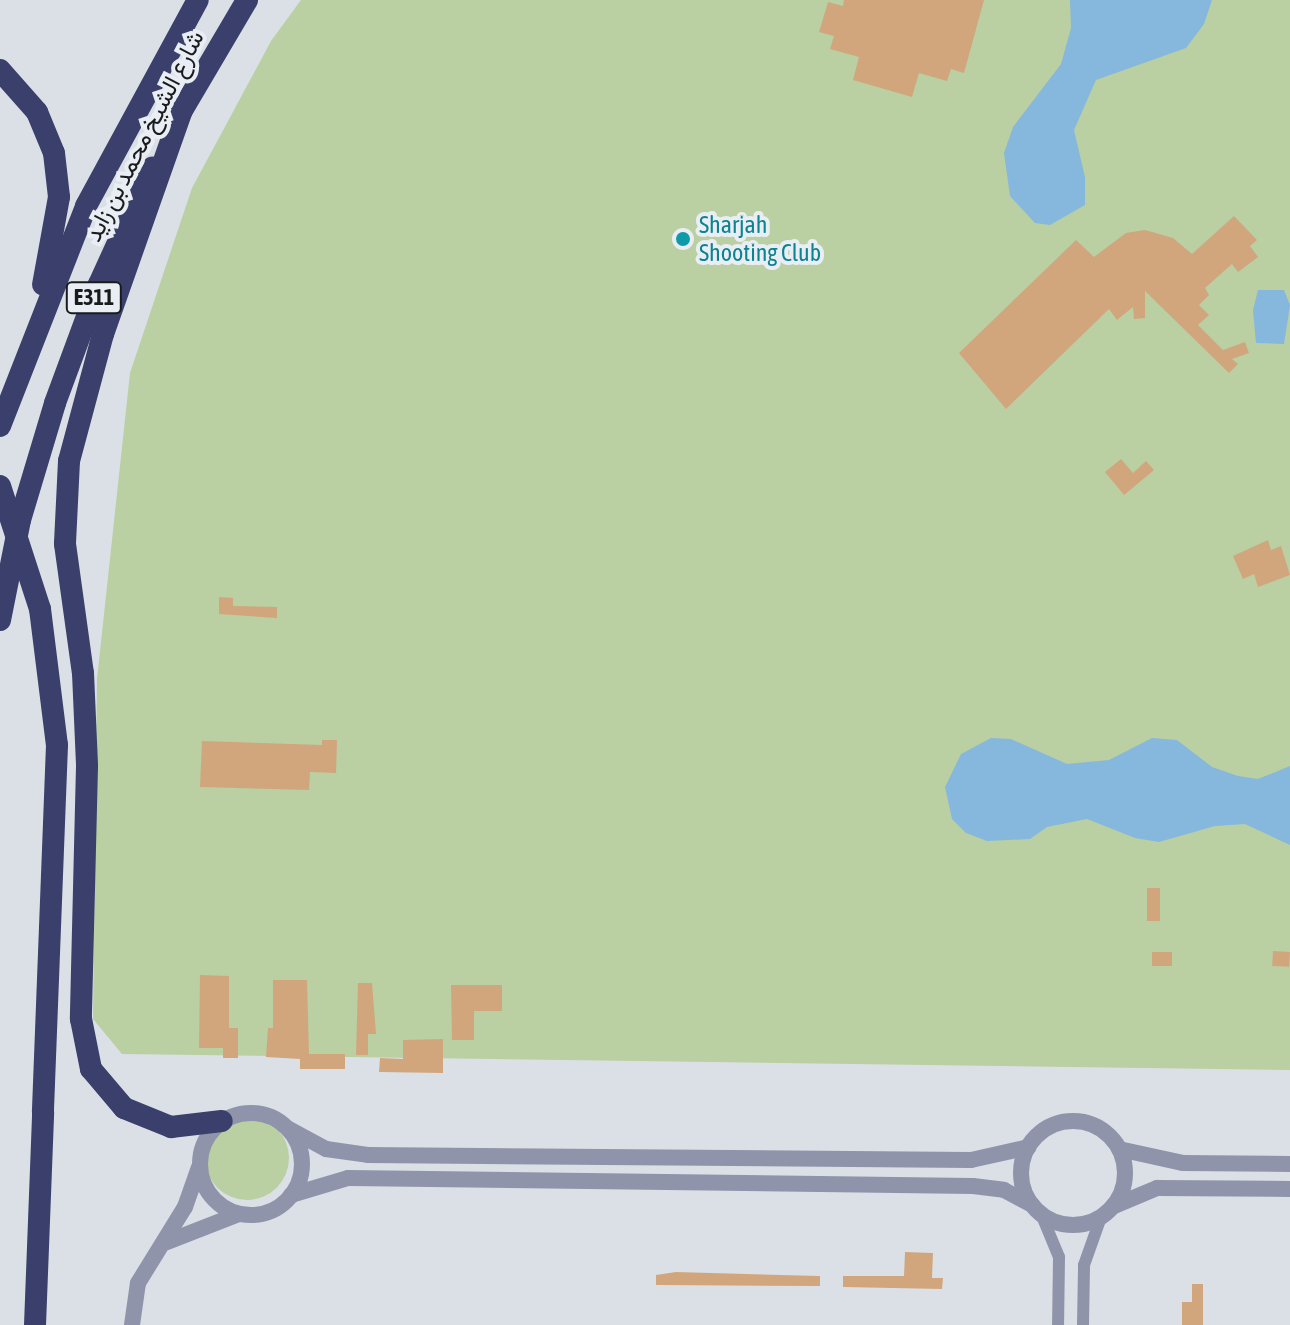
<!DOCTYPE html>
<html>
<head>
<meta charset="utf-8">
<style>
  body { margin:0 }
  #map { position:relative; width:1290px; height:1325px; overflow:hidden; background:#dbe0e7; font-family:"Asap Condensed",Vazirmatn,sans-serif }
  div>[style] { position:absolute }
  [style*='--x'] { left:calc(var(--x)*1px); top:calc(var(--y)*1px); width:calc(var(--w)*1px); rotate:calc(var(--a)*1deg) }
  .green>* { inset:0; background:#bacfa2 }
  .round { border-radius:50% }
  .water>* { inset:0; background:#85b8dc }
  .building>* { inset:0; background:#d1a67d; transform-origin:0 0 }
  .minor>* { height:12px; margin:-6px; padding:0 6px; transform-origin:6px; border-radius:6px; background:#9094ab }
  .tertiary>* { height:16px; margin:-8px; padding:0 8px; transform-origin:8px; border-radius:8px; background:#9094ab }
  .tertiary>.ring { margin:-8px; padding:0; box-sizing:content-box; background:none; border:16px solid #9094ab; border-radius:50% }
  .motorway>* { height:22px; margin:-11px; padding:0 11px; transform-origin:11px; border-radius:11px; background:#3a3f6b }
  .motorway-bridge>* { height:22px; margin:-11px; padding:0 11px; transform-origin:11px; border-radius:11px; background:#3a3f6b }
  .dots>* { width:22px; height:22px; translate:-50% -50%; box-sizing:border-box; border:4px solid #e8eef4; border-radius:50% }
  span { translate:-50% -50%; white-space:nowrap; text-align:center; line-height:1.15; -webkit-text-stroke:8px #e8eef4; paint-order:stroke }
  .shield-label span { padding:2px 6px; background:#e8eef4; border:2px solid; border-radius:6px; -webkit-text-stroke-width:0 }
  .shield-label { font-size:22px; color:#191b1d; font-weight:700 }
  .street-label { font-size:24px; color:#191b1d }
  .culture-label { font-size:24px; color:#0d838f }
  .left { translate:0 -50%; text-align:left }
</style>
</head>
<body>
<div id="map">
  <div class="green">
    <i style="clip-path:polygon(301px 0,1290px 0,1290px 1070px,122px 1054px,93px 1019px,97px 679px,130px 373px,192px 188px,271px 41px)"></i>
    <i class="round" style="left:205px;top:1116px;width:84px;height:84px"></i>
  </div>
  <div class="water">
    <i style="clip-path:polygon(1070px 0,1212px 0,1204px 24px,1186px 48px,1096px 80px,1074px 130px,1085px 177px,1085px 205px,1050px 225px,1035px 223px,1010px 196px,1004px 153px,1013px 127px,1061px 64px,1071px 28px)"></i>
    <i style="clip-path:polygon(1258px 290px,1284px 290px,1290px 305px,1284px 344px,1256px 343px,1253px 310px)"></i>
    <i style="clip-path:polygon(991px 738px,1011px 739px,1067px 764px,1109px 760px,1152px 738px,1177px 740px,1212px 767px,1238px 776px,1258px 779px,1290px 766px,1290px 845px,1245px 824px,1215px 826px,1159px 842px,1135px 838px,1087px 819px,1047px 827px,1030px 839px,987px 841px,966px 833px,952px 819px,945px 787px,961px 754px)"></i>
  </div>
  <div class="building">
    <i style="clip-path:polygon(844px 0,984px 0,964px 73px,951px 69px,947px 81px,919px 73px,912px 97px,853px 80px,859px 57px,830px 49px,834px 36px,819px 32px,828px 2px,843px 6px)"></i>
    <i style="clip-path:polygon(1234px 216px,1257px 240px,1250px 246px,1258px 257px,1238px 272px,1232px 264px,1205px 288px,1209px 295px,1199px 305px,1209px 315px,1198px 325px,1223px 350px,1245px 342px,1249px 353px,1232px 359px,1238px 364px,1229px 373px,1145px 291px,1145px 318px,1134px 319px,1133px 307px,1117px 320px,1109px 309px,1006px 409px,959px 353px,1076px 240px,1094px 257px,1126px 233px,1145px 230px,1173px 238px,1192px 254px)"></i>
    <i style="clip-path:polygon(1121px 459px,1133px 473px,1146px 461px,1154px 470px,1124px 495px,1105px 472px)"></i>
    <i style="clip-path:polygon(1268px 540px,1271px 550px,1281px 546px,1290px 575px,1258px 587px,1254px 574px,1243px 579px,1233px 556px)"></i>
    <i style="clip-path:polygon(219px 597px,233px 598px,233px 606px,277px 607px,277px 618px,219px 614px)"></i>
    <i style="clip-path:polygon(322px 740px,337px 740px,336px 773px,310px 772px,309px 790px,200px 787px,202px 741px,322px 745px)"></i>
    <i style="left:1147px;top:888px;width:13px;height:33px"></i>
    <i style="left:1273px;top:951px;width:17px;height:15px;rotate:3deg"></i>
    <i style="left:1152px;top:952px;width:20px;height:14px"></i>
    <i style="clip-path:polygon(200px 975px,229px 976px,229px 1028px,238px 1028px,238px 1058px,223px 1058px,223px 1048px,199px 1048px)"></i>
    <i style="clip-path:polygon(273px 980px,307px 980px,309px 1054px,345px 1054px,345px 1069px,300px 1069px,300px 1059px,266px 1057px,268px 1028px,273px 1028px)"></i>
    <i style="clip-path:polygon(358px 983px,372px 983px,376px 1034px,368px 1034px,368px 1055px,356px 1055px)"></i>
    <i style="clip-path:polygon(451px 985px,502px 985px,502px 1011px,474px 1011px,474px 1040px,452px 1040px)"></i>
    <i style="clip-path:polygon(443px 1039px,443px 1073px,379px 1072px,380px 1058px,403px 1059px,403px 1040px)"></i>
    <i style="clip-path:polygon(905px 1252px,933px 1253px,932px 1278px,943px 1278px,942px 1289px,843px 1287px,843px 1276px,904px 1276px)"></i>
    <i style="clip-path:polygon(676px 1272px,820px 1276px,820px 1286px,656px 1285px,656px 1275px)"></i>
    <i style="clip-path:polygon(1192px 1284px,1203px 1284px,1203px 1325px,1182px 1325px,1182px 1302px,1192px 1302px)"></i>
  </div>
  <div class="minor">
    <i style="--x:1042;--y:1216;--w:44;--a:67.5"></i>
    <i style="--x:1059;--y:1257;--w:68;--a:90.8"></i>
    <i style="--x:1083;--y:1325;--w:60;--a:-89"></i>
    <i style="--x:1084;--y:1265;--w:51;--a:-70.5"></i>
  </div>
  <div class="tertiary">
    <i class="ring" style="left:200px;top:1113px;width:86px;height:86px"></i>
    <i class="ring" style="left:1021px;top:1121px;width:88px;height:88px"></i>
    <i style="--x:289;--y:1129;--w:42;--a:28.4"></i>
    <i style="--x:326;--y:1149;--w:42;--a:8.1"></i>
    <i style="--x:368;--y:1155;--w:603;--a:0.48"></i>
    <i style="--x:971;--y:1160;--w:59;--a:-12.6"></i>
    <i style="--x:1119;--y:1149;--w:66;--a:12.3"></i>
    <i style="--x:1183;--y:1163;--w:107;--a:0.5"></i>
    <i style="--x:291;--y:1195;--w:59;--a:-16.6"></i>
    <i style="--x:348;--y:1178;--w:625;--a:0.73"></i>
    <i style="--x:973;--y:1186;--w:31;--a:7"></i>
    <i style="--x:1004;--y:1190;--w:32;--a:28"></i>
    <i style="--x:1114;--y:1206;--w:47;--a:-22.7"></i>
    <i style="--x:1157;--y:1188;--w:133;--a:0.4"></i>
    <i style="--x:167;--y:1242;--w:77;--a:-21.3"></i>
    <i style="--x:132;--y:1325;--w:42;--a:-81.9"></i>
    <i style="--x:138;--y:1283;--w:89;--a:-58.3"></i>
    <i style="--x:185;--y:1207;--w:42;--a:-70.7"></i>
  </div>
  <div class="motorway">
    <i style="--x:0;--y:70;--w:56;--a:48.6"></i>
    <i style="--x:37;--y:112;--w:44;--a:67.5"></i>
    <i style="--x:54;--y:153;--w:44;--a:83.5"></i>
    <i style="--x:59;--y:197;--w:89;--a:100.3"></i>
    <i style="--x:183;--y:107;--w:241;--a:109.4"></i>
    <i style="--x:103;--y:334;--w:131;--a:105"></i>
    <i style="--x:69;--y:461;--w:83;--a:92.8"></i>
    <i style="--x:65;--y:544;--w:130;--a:82.1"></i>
    <i style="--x:83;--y:673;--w:93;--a:87.5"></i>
    <i style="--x:87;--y:766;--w:253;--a:91.4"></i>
    <i style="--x:81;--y:1019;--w:51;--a:78.7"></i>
    <i style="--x:91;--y:1069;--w:51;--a:49.8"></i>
    <i style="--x:124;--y:1108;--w:51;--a:22"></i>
    <i style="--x:171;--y:1127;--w:51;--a:-6.7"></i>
    <i style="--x:177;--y:119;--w:138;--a:-59.5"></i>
    <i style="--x:0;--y:426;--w:236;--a:-68.6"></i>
    <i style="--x:86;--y:206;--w:234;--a:-61.5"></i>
    <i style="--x:0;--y:620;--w:102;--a:-78.7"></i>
    <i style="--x:20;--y:520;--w:122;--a:-73.3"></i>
    <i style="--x:55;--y:403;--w:127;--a:-69.7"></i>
    <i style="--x:99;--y:284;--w:128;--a:-65.4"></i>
    <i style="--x:35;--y:1325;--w:213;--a:-87.8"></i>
  </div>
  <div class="motorway-bridge">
    <i style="--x:0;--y:486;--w:129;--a:72"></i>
    <i style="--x:40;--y:609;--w:137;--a:82.9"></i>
    <i style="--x:57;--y:745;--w:367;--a:92.2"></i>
  </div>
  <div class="dots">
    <i style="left:683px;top:239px;background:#0f9aa8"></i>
  </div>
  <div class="shield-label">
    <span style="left:94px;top:298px">E311</span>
  </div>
  <div class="street-label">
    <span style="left:144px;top:136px;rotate:-63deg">شارع الشيخ محمد بن زايد</span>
  </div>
  <div class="culture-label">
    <span class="left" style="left:699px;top:239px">Sharjah<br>Shooting Club</span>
  </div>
</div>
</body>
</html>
